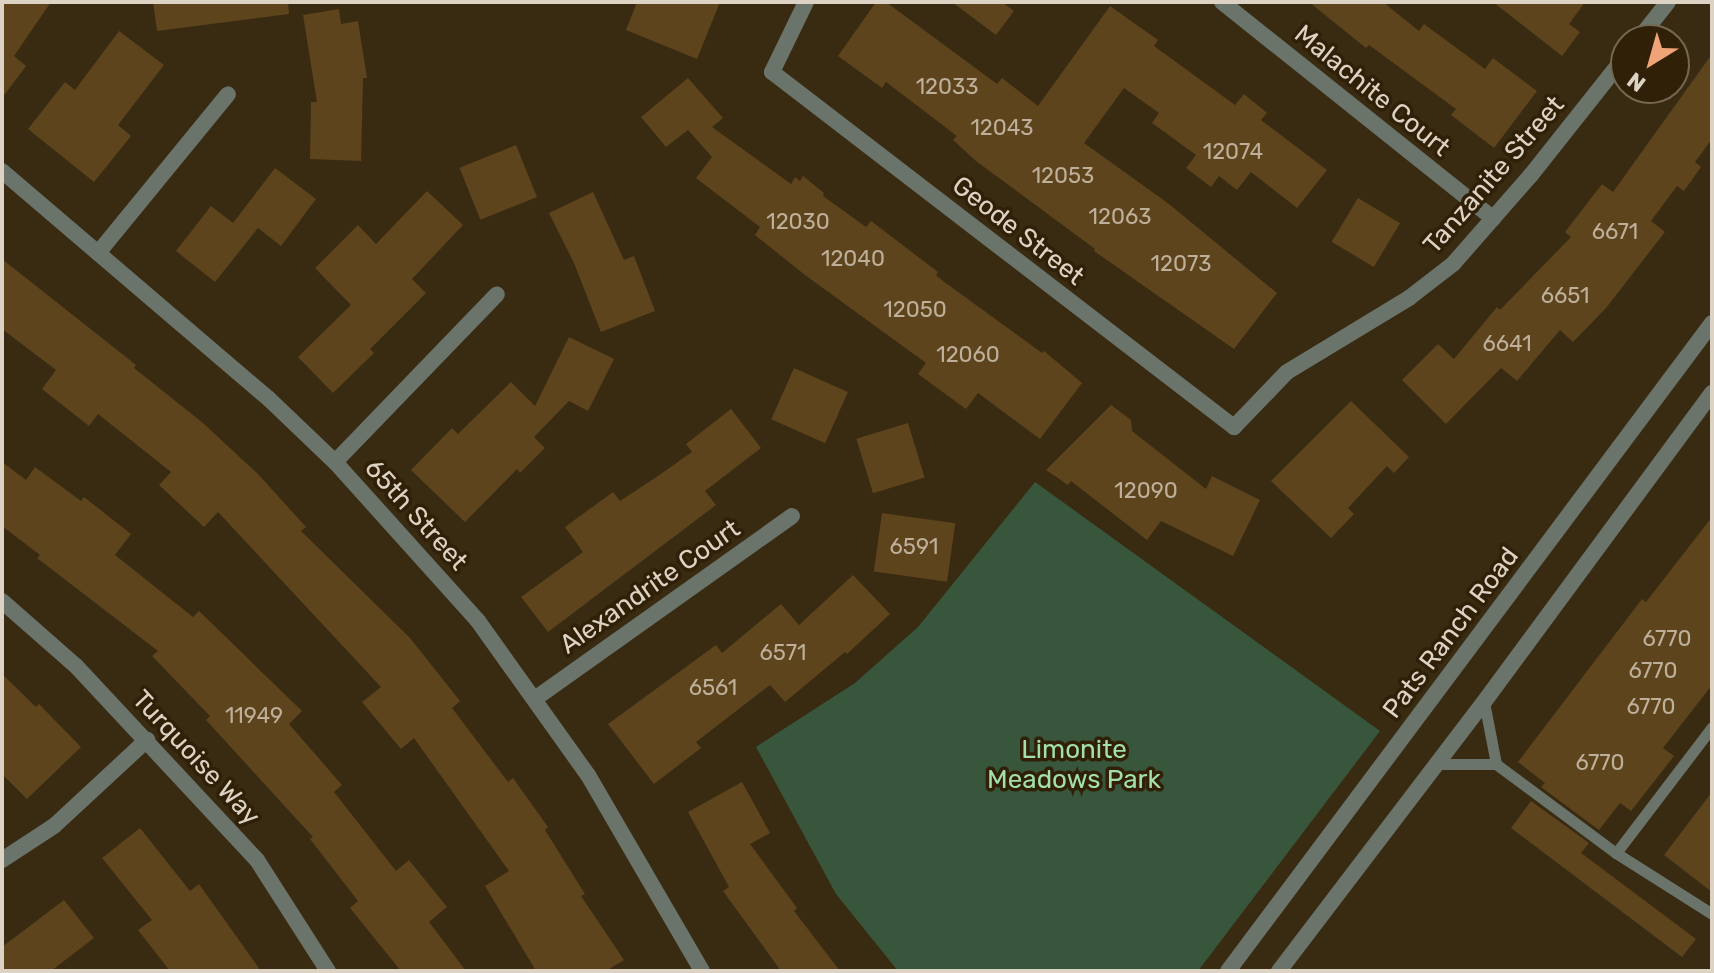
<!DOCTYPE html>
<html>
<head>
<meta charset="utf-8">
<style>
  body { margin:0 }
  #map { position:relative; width:1714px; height:973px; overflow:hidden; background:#392a12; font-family:Rubik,sans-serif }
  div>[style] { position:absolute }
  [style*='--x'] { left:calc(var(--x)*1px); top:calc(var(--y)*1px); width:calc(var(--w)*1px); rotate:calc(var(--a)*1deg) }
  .green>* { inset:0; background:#38563b }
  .building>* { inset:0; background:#5d441c; transform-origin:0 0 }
  .service>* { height:11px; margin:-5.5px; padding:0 5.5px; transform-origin:5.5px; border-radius:5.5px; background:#6a746a }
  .minor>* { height:16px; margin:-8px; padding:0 8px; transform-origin:8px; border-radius:8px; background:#6a746a }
  .tertiary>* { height:16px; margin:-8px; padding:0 8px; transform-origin:8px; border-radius:8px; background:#6a746a }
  span { translate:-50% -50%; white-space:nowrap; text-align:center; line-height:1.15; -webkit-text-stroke:7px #2f2007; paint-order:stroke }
  .number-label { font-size:22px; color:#bdaf9a }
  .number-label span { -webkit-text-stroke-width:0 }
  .street-label { font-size:26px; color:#ddd3c4 }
  .park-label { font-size:26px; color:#a3dfaa }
  .frame { position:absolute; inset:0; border:4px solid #ddd3c4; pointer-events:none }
  .north { position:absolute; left:1610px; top:24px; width:80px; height:80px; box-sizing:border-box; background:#2f2007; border:2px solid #756853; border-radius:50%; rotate:217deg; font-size:22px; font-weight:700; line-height:32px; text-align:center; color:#ddd3c4 }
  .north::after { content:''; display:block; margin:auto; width:28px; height:36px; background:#efa376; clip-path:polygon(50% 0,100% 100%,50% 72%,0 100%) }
</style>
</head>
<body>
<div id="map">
  <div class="green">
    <i style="clip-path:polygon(1035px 482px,1380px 731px,1198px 971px,898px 971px,836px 894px,756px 747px,855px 683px,918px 627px)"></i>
  </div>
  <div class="building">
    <i style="clip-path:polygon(2px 2px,51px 2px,14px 56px,26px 66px,2px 98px)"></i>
    <i style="clip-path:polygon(153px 2px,288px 2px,289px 14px,157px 31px)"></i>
    <i style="clip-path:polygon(637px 2px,720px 2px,697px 59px,626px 30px)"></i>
    <i style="clip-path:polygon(876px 2px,886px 2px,997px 84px,1002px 78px,1038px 106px,1110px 6px,1158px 40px,1154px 46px,1235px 105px,1244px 94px,1267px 113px,1261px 120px,1327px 170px,1297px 208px,1251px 172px,1237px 190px,1219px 176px,1211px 187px,1186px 168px,1196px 155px,1152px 123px,1159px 113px,1124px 88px,1084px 143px,1169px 204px,1277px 293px,1234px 349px,1094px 251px,1095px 249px,976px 161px,953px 140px,957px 136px,886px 82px,882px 88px,838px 56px)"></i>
    <i style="clip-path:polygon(952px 2px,1002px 2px,1014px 11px,996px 35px)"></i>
    <i style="clip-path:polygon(1309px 2px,1383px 2px,1419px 31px,1424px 24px,1485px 69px,1493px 58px,1537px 91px,1494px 148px,1451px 115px,1456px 109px,1369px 45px,1366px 48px)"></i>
    <i style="clip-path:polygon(1493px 2px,1585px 2px,1569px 24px,1580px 32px,1562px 56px)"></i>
    <i style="clip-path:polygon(339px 9px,341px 24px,358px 21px,367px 78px,363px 78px,361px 161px,310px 159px,311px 102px,317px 102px,303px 15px)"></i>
    <i style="clip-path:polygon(119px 31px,164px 65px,118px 125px,131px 136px,94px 182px,28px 129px,65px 82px,75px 90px)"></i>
    <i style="clip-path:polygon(1712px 54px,1712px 139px,1695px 162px,1701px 167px,1684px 191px,1677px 186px,1651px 221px,1665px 232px,1606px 308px,1573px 342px,1560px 330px,1517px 381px,1501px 368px,1446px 424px,1402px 380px,1438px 344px,1454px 359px,1497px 307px,1500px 310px,1571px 237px,1565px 232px,1602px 184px,1613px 192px)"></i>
    <i style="clip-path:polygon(688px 78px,723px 118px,712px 127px,791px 184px,795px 177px,800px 181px,803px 176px,824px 193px,823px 196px,866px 227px,871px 221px,938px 272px,936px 275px,943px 281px,1042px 353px,1044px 351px,1082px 383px,1040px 439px,978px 393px,966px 409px,918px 374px,926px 363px,805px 275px,755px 235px,760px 227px,696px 178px,712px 157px,688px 130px,666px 147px,641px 117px)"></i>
    <i style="left:516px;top:145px;width:56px;height:61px;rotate:68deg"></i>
    <i style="clip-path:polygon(275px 168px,316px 199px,281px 246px,258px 228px,215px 282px,176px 251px,211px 206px,233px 223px)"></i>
    <i style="clip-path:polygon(427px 191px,463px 225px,412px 279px,426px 293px,370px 349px,374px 353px,333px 393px,298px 357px,351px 305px,315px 268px,358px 225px,376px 244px)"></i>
    <i style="clip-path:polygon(593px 192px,624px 260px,634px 256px,655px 311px,601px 332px,574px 263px,549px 213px)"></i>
    <i style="left:1358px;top:198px;width:49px;height:51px;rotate:31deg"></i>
    <i style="clip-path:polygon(2px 259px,136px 365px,134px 368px,203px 423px,258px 474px,306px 527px,301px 531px,410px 638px,460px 701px,452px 708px,508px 782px,513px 778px,548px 827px,545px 830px,585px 894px,581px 896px,624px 960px,606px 971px,536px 971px,485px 886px,509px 871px,414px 738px,401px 749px,362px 702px,381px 687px,218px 512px,204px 527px,159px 485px,171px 472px,98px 414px,89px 426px,42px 389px,56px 370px,2px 329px)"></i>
    <i style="clip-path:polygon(569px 337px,614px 359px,588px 411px,569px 401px,534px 437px,545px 448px,520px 473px,517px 469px,465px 522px,411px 470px,452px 428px,458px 434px,511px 382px,535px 406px)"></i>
    <i style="left:794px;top:368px;width:59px;height:56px;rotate:24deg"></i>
    <i style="clip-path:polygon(1351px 401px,1409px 457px,1394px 473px,1387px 466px,1348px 508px,1354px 514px,1331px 538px,1271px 481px)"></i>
    <i style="clip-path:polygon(1111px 405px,1131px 420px,1132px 431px,1206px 489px,1212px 476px,1260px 500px,1233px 556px,1161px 521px,1147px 540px,1071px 481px,1068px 485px,1046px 470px)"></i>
    <i style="clip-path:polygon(731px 409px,761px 448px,705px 491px,716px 505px,548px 632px,521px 597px,583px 552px,565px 527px,613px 492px,620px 501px,655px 478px,692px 452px,686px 444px)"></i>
    <i style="left:908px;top:423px;width:57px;height:54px;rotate:73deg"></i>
    <i style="clip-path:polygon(2px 462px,26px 480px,35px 467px,81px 501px,84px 497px,131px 534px,115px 555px,193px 617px,199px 611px,302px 711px,289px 724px,342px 785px,334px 792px,396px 871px,409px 860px,447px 907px,429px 922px,466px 971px,401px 971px,350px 908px,358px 901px,310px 839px,313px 837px,206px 720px,210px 716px,152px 656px,158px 651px,37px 558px,40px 555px,2px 526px)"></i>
    <i style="left:882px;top:513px;width:74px;height:59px;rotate:8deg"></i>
    <i style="clip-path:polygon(1712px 517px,1712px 685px,1663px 748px,1674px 756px,1631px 811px,1620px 803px,1599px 830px,1541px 787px,1545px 783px,1518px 762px,1642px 599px,1646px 602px)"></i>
    <i style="clip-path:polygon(853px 575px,890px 614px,847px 654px,845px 652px,785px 702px,770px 685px,696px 742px,701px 748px,654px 784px,608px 724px,716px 645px,722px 653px,781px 604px,799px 625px)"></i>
    <i style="clip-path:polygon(2px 674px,36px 707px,39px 704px,81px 747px,27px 799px,2px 774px)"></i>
    <i style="clip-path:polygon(742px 782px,770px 833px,750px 844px,797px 908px,794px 911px,840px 971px,781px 971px,723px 891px,729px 887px,688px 812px)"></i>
    <i style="clip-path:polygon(1712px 792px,1712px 892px,1664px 855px)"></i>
    <i style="clip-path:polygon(1531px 801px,1589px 843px,1581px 853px,1696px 939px,1682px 957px,1511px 828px)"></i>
    <i style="clip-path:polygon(140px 828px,190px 891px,199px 884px,261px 971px,170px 971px,138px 930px,152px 920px,102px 858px)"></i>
    <i style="clip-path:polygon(64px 900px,94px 938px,51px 971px,2px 971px,2px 947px)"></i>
  </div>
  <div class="service">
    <i style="--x:1484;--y:702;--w:63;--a:79"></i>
    <i style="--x:1496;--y:764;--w:149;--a:36.6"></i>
    <i style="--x:1616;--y:853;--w:114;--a:32.4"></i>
    <i style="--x:1437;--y:764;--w:59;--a:0"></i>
    <i style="--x:1616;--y:853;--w:158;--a:-52.7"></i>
  </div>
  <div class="minor">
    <i style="--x:806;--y:2;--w:78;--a:115.9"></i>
    <i style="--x:772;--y:72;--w:583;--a:37.54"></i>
    <i style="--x:1234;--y:427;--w:76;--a:-46.1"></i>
    <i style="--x:1287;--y:372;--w:143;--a:-31.2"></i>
    <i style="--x:1409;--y:298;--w:56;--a:-37.7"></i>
    <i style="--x:1453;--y:264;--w:118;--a:-48.8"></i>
    <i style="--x:1531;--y:175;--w:153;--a:-51.6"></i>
    <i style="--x:1222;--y:2;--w:347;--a:38.6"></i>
    <i style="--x:1638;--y:40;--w:48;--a:-51.7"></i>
    <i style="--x:2;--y:171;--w:351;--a:40.5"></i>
    <i style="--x:269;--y:399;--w:91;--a:43.7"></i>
    <i style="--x:335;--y:462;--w:214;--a:48"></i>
    <i style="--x:478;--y:621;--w:189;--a:54.5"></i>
    <i style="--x:588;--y:775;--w:227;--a:59.8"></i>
    <i style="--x:98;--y:253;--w:205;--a:-50.7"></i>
    <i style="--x:335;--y:462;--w:233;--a:-46"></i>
    <i style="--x:2;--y:601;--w:98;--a:41.3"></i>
    <i style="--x:76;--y:666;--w:265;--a:47"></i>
    <i style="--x:257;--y:860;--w:132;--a:57.4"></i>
    <i style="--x:536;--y:698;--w:314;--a:-35.4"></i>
    <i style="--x:2;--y:860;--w:62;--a:-33.2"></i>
    <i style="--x:54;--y:826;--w:127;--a:-42.8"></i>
  </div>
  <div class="tertiary">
    <i style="--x:1228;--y:971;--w:809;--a:-53.24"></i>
    <i style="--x:1279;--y:971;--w:338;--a:-52.7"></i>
    <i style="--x:1484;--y:702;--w:384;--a:-53.6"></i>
  </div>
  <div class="number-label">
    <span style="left:947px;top:87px">12033</span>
    <span style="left:1002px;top:128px">12043</span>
    <span style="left:1233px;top:152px">12074</span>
    <span style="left:1063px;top:176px">12053</span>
    <span style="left:1120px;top:217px">12063</span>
    <span style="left:798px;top:222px">12030</span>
    <span style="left:1615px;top:232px">6671</span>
    <span style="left:853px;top:259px">12040</span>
    <span style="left:1181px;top:264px">12073</span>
    <span style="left:1565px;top:296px">6651</span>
    <span style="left:915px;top:310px">12050</span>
    <span style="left:1507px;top:344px">6641</span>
    <span style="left:968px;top:355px">12060</span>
    <span style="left:1146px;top:491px">12090</span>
    <span style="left:914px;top:547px">6591</span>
    <span style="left:1667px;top:639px">6770</span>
    <span style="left:783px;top:653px">6571</span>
    <span style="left:1653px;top:671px">6770</span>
    <span style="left:713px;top:688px">6561</span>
    <span style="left:1651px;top:707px">6770</span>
    <span style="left:254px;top:716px">11949</span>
    <span style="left:1600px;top:763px">6770</span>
  </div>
  <div class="street-label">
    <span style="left:1372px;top:91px;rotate:39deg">Malachite Court</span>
    <span style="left:1494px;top:175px;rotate:-49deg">Tanzanite Street</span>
    <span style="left:1018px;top:231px;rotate:38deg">Geode Street</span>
    <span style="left:416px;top:515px;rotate:48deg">65th Street</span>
    <span style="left:650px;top:587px;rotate:-35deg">Alexandrite Court</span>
    <span style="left:1451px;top:633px;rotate:-53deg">Pats Ranch Road</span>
    <span style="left:196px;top:758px;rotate:47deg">Turquoise Way</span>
  </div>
  <div class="park-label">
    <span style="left:1074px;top:765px">Limonite<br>Meadows Park</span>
  </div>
  <div class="frame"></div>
  <div class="north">N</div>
</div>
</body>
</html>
